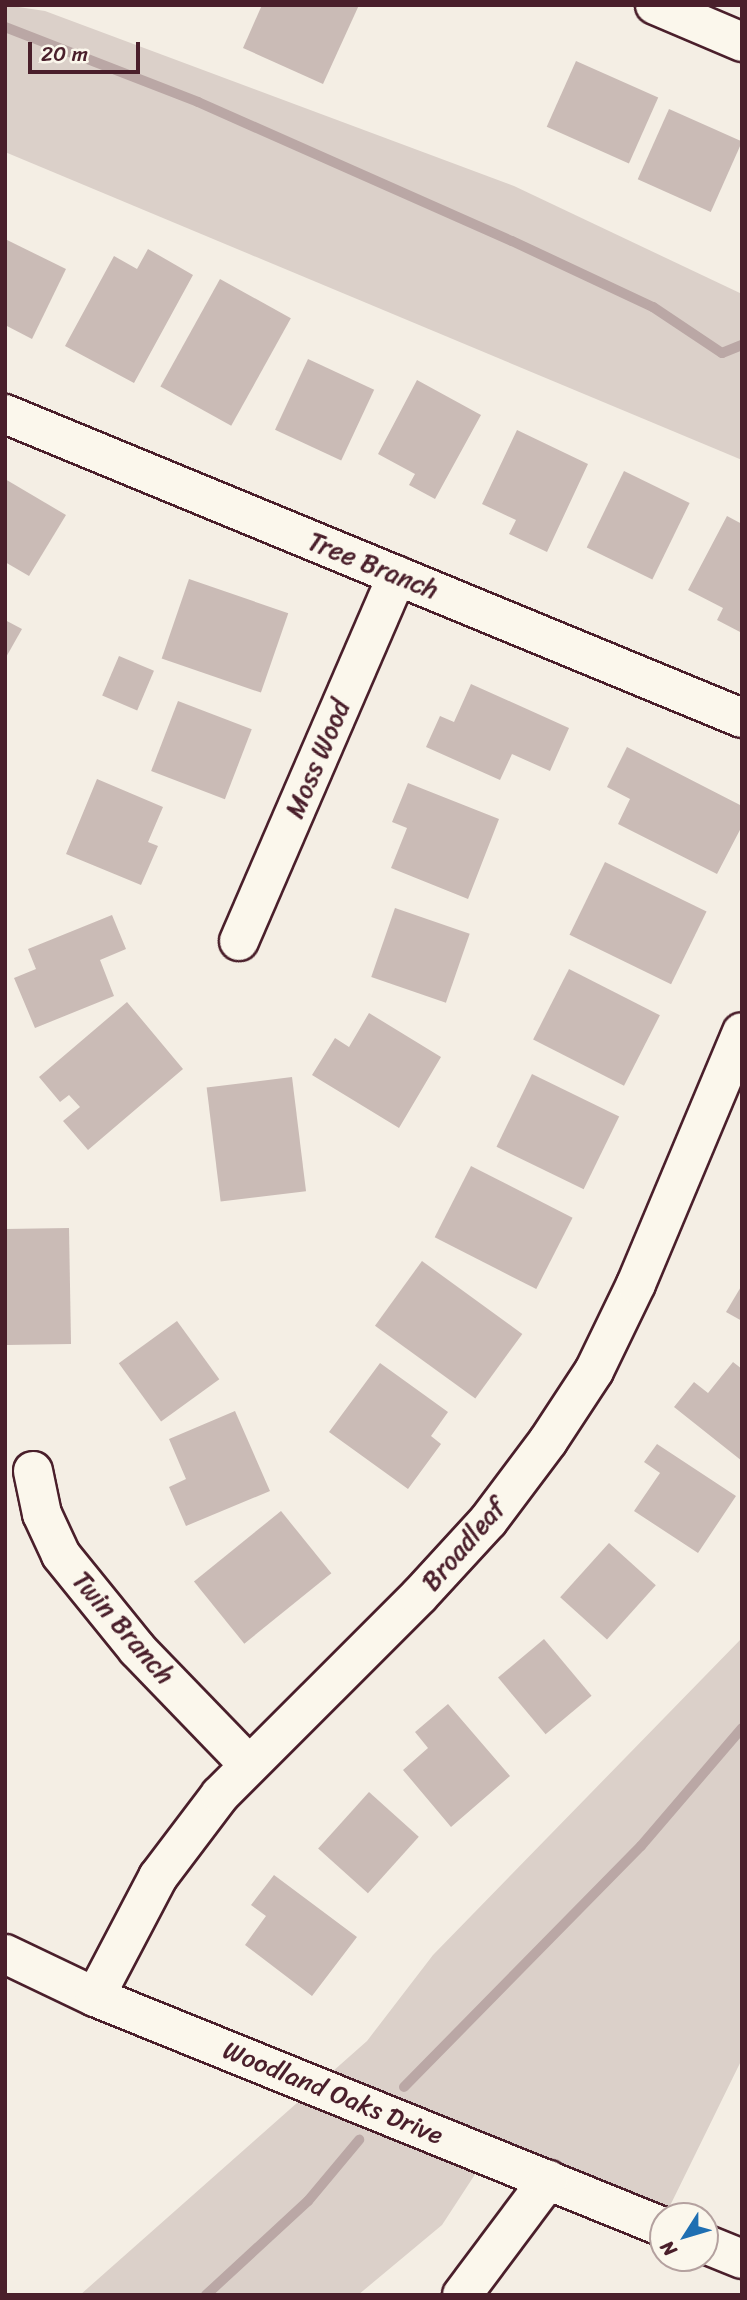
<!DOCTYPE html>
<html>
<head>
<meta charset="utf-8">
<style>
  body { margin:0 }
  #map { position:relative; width:747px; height:2300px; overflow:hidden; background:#f4eee4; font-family:Sriracha,sans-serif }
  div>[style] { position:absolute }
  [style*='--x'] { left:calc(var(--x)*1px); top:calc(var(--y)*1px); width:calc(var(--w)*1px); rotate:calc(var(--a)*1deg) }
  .green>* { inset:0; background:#dbd0c9 }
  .stream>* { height:10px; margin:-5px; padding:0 5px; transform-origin:5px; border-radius:5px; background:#baa7a5 }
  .building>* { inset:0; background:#cabbb6; transform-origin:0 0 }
  .roads { filter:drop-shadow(2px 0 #4a1f2b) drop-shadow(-2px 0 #4a1f2b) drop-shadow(0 2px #4a1f2b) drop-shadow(0 -2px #4a1f2b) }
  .minor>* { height:38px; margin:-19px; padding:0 19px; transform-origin:19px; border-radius:19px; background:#fbf7ec }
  span { translate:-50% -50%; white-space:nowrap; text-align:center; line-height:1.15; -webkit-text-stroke:5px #fbf7ec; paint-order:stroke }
  .street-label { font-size:26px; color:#4a1f2b }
  .frame { position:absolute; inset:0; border:7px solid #4a1f2b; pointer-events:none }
  .north { position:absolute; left:649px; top:2202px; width:70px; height:70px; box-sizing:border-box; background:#fbf7ec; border:2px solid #b4a19f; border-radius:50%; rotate:233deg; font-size:19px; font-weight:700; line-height:28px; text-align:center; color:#4a1f2b }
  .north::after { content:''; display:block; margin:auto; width:24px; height:32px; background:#1f6fb2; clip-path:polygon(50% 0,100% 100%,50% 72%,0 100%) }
  .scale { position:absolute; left:28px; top:42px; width:112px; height:32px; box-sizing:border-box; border:4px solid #4a1f2b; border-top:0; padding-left:9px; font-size:21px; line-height:24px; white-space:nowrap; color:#4a1f2b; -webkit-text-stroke:5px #fbf7ec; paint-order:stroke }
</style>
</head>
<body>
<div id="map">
  <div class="green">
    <i style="clip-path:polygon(5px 5px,45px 11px,514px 186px,742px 294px,742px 460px,5px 152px)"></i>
    <i style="clip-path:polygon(742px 1638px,742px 2059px,665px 2216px,487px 2156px,442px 2225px,358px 2295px,80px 2295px,367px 2041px,433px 1955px)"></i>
  </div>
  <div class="stream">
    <i style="--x:5;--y:27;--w:207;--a:21.2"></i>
    <i style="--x:198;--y:102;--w:343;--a:23.9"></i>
    <i style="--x:512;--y:241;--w:156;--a:25.1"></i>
    <i style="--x:653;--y:307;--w:83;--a:33.7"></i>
    <i style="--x:722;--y:353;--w:22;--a:-22"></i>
    <i style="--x:404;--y:2087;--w:338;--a:-45.5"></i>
    <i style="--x:641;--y:1846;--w:155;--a:-49.4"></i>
    <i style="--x:206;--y:2295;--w:139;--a:-42.7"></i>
    <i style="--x:308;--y:2201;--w:80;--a:-50.1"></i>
  </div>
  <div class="building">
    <i style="clip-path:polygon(262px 5px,359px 5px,323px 84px,243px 48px)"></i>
    <i style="left:576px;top:61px;width:90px;height:72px;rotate:24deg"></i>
    <i style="left:669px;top:109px;width:80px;height:77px;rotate:24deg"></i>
    <i style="clip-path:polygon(5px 239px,66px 269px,32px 339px,5px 325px)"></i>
    <i style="clip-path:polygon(148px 249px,193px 275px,134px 383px,65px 346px,114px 256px,137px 269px)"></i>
    <i style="left:220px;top:279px;width:81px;height:123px;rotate:29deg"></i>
    <i style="left:308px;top:359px;width:73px;height:78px;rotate:25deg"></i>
    <i style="clip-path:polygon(417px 380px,481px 415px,435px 499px,409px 485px,415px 474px,378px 454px)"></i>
    <i style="clip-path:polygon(517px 430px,588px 464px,547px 552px,509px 534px,516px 520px,482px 504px)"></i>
    <i style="left:624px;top:471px;width:73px;height:85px;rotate:26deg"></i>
    <i style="clip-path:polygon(5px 479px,66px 515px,29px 576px,5px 562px)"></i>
    <i style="clip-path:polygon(727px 516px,742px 524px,742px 633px,717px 620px,723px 608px,688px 590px)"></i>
    <i style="left:189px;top:579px;width:105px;height:84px;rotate:19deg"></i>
    <i style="clip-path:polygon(5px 620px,22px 629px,5px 659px)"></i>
    <i style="left:119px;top:656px;width:38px;height:43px;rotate:23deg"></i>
    <i style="clip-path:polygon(471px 684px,569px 728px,550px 771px,512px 754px,500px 780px,426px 747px,440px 716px,454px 722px)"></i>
    <i style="left:178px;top:701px;width:79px;height:75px;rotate:21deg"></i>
    <i style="clip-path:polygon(627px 747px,742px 806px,742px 826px,717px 874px,618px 824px,630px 799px,607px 787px)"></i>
    <i style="clip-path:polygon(97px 779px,163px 807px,148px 842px,158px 846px,141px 885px,66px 854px)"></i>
    <i style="clip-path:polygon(408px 783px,499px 819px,468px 899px,391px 868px,407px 828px,392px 822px)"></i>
    <i style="left:605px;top:862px;width:113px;height:81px;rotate:26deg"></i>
    <i style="left:395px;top:908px;width:79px;height:73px;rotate:19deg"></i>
    <i style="clip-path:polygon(112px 915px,126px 949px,100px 960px,114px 996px,35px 1028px,14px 978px,36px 969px,28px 949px)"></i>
    <i style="left:569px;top:969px;width:102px;height:79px;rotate:27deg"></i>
    <i style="clip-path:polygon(127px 1002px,183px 1069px,88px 1150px,63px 1121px,80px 1107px,69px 1095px,60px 1102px,39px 1077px)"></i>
    <i style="clip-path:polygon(369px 1013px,441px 1057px,399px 1128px,312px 1075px,335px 1038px,349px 1047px)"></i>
    <i style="left:532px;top:1074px;width:97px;height:81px;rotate:26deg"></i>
    <i style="left:292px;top:1077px;width:115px;height:86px;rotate:83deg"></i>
    <i style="left:471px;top:1166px;width:114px;height:80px;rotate:27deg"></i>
    <i style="left:69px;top:1228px;width:116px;height:64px;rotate:89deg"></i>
    <i style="left:422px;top:1261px;width:124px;height:80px;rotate:36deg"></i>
    <i style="clip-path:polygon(742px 1285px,742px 1321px,726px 1312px)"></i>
    <i style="left:177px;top:1321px;width:72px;height:72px;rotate:54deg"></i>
    <i style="clip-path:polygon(733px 1362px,742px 1369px,742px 1461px,674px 1407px,694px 1382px,708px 1393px)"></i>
    <i style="clip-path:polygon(380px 1363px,448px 1412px,431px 1436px,441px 1444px,408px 1489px,329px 1432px)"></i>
    <i style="clip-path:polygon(235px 1411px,270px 1491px,186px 1526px,169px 1487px,186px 1479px,169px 1439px)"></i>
    <i style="clip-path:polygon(657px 1444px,736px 1496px,698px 1553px,634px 1511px,660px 1473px,644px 1462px)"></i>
    <i style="left:281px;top:1511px;width:80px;height:112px;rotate:51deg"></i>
    <i style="left:609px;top:1543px;width:63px;height:73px;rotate:42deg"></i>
    <i style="left:544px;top:1639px;width:74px;height:60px;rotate:50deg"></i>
    <i style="clip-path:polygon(448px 1704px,510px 1776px,451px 1827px,403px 1770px,428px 1748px,415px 1732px)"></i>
    <i style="left:369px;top:1792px;width:67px;height:76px;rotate:42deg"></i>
    <i style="clip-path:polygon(274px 1875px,357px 1937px,312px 1996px,245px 1945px,266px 1916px,251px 1905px)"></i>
  </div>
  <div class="roads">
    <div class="minor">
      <i style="--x:655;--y:5;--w:95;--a:23"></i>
      <i style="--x:5;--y:414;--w:797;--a:22.42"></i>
      <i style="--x:239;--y:941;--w:398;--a:-66.6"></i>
      <i style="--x:33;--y:1471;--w:44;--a:78.2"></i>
      <i style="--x:42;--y:1514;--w:45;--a:65.1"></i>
      <i style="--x:61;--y:1555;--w:121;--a:51"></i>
      <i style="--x:137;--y:1649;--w:161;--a:46"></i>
      <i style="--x:5;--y:1954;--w:100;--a:25.5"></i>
      <i style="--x:95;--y:1997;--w:613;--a:22.04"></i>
      <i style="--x:95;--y:1997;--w:136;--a:-62.3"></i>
      <i style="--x:158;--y:1877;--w:103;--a:-52.9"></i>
      <i style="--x:220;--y:1795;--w:281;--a:-45"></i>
      <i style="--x:419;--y:1596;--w:102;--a:-47.4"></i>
      <i style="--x:488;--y:1521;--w:100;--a:-53.1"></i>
      <i style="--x:548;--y:1441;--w:84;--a:-56.7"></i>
      <i style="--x:594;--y:1371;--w:97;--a:-64.2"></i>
      <i style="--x:636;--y:1284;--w:273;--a:-67.2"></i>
      <i style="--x:705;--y:2244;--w:40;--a:22"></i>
      <i style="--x:462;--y:2295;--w:144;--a:-53.2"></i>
    </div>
  </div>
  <div class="street-label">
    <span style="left:373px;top:566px;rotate:22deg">Tree Branch</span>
    <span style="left:318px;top:759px;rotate:-67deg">Moss Wood</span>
    <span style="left:464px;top:1545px;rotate:-49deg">Broadleaf</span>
    <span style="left:123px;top:1628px;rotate:49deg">Twin Branch</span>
    <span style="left:333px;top:2093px;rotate:22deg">Woodland Oaks Drive</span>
  </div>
  <div class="frame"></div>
  <div class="north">N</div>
  <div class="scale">20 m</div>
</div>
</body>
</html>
